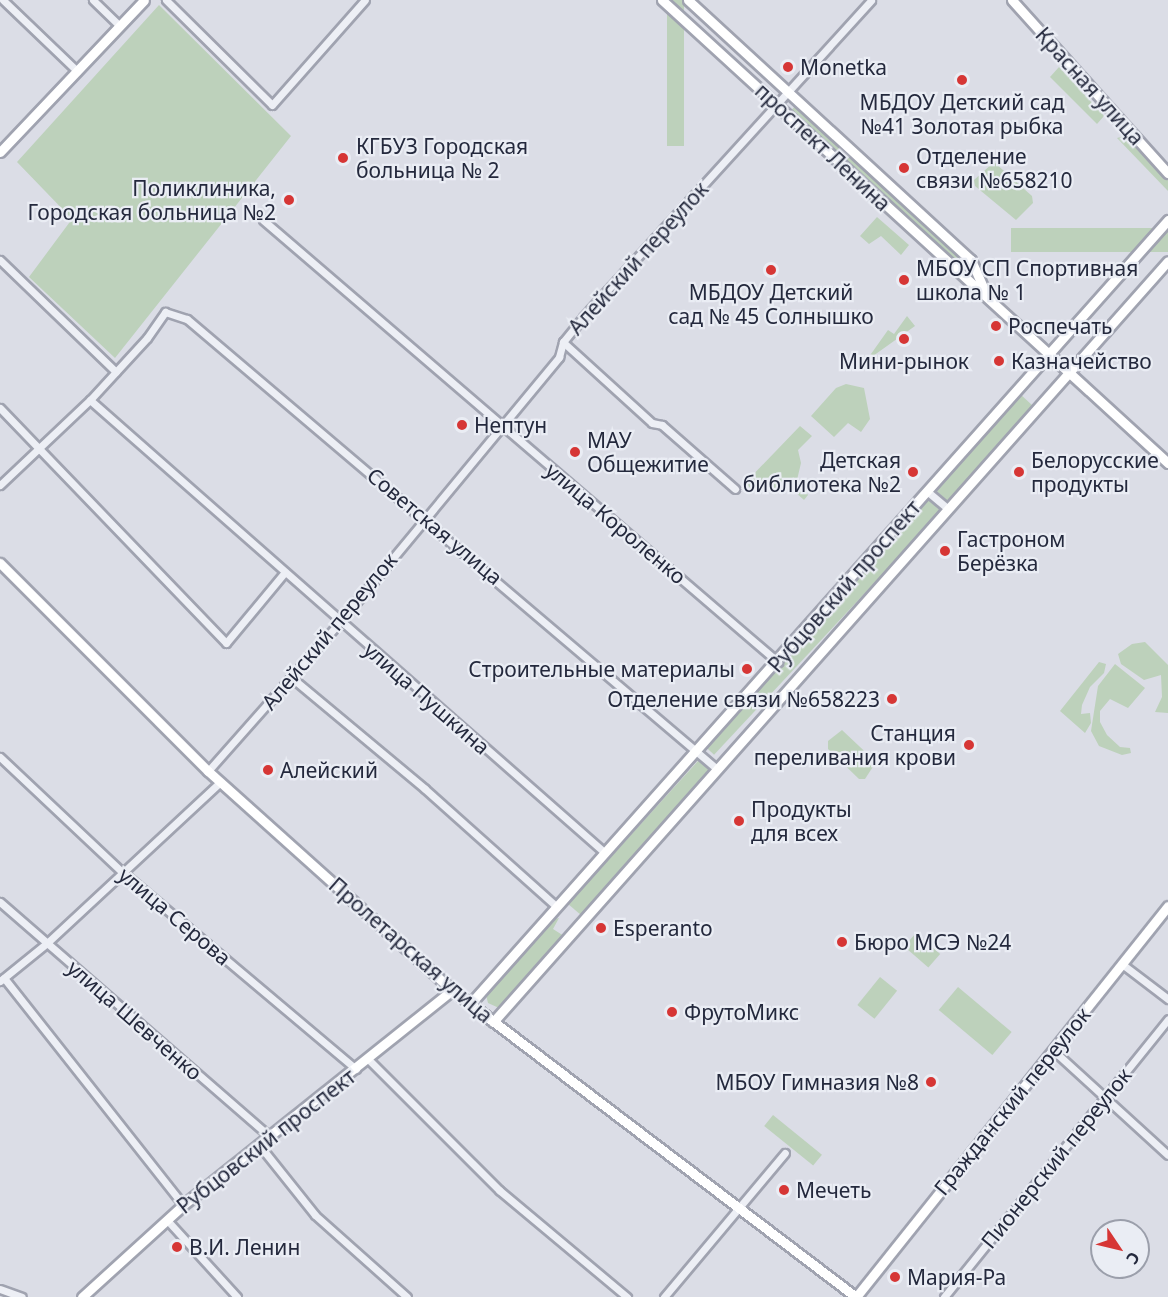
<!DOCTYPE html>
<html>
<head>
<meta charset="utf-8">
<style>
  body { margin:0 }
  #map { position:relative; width:1168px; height:1297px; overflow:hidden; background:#dbdde6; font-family:"Noto Sans",sans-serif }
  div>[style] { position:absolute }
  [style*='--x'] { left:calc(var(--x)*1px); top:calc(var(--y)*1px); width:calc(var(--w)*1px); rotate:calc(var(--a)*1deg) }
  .green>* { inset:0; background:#bdd1bb; transform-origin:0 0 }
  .roads { filter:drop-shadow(2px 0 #a0a3b0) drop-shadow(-2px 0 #a0a3b0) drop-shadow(0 2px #a0a3b0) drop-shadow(0 -2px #a0a3b0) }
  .street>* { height:7px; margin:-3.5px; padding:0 3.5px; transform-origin:3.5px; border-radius:3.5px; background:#edeff5 }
  .secondary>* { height:9px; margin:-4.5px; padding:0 4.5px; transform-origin:4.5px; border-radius:4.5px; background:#fff }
  .dots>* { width:16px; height:16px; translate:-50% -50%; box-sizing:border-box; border:3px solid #eaedf4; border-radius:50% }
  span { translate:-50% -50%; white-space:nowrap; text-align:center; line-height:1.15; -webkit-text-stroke:4.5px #eaedf4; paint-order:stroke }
  .poi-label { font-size:21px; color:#24293d }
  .left { translate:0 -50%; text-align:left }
  .right { translate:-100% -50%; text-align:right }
  .street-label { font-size:21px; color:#24293d }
  .north { position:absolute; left:1090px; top:1219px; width:60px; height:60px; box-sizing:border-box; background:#eaedf4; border:2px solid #9b9fab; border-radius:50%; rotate:125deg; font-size:16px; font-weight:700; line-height:24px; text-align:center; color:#24293d }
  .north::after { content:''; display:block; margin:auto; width:21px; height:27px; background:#d63635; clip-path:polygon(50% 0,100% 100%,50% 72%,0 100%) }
</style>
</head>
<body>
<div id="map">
  <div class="green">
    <i style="left:667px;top:0;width:17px;height:146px"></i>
    <i style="clip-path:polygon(159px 5px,291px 136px,115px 358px,29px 277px,72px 219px,17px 162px)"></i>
    <i style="clip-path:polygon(1059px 67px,1104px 116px,1097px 124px,1050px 77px)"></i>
    <i style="clip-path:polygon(795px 106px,971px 268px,970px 275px,789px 113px)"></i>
    <i style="clip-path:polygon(1124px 136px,1168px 180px,1168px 191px,1117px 138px)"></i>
    <i style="clip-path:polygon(994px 162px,1032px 196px,1033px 203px,1016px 220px,975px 186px,974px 180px)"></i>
    <i style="clip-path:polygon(877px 217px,909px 245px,901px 255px,881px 236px,869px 244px,860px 236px)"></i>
    <i style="left:1168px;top:228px;width:24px;height:157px;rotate:90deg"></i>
    <i style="clip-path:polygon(907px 316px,915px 326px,866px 361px,888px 330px,894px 334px)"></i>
    <i style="clip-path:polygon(846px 384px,864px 388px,870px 419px,861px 432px,848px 423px,834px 437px,811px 416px,836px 388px)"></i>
    <i style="left:1019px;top:393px;width:21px;height:128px;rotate:43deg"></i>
    <i style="clip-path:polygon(800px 426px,812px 436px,798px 450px,801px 463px,797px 480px,808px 495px,804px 500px,786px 484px,779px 490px,766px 484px,750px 488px,746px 482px)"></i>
    <i style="left:928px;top:499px;width:18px;height:333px;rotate:43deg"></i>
    <i style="clip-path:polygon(1145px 642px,1168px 665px,1168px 713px,1155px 712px,1162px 697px,1161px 675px,1144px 680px,1121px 664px,1118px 654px,1132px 644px)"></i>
    <i style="clip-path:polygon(1099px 662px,1106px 664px,1104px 673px,1090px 687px,1082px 705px,1081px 714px,1090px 713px,1091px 723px,1085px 733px,1060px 711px)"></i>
    <i style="clip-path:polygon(1115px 664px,1145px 688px,1128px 708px,1110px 699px,1100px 711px,1100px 722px,1107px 735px,1120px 747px,1130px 748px,1131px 753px,1122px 755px,1099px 746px,1091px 731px,1098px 686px)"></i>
    <i style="clip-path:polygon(842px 730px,876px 762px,865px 779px,859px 779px,828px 749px,828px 741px)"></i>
    <i style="clip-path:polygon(698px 761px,708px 767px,709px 773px,581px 915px,568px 904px)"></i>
    <i style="clip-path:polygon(559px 918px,553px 929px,564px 936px,504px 1006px,499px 1008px,488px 1003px,486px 995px,551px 920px)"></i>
    <i style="left:916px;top:933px;width:32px;height:18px;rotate:41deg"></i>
    <i style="left:880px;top:977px;width:22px;height:36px;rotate:39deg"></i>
    <i style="left:958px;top:987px;width:70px;height:30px;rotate:40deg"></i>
    <i style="left:773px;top:1115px;width:63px;height:14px;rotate:39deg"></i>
  </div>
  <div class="roads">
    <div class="street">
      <i style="--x:3;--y:0;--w:103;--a:43.8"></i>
      <i style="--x:93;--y:0;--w:37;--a:44"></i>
      <i style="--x:166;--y:0;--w:149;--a:44.7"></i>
      <i style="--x:272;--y:105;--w:140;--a:-48.5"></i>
      <i style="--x:263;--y:220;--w:679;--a:40.64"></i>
      <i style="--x:0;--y:260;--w:161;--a:44"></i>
      <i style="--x:563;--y:342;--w:120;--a:42.3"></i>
      <i style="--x:652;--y:423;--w:10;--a:11"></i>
      <i style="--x:662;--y:425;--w:97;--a:41.2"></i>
      <i style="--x:90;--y:400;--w:684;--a:41.33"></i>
      <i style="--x:0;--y:408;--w:326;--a:46.1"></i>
      <i style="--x:226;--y:643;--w:92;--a:-50.3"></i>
      <i style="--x:0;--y:485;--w:124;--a:-43.4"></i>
      <i style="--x:90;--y:400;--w:84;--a:-47.4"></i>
      <i style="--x:147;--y:338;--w:32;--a:-55"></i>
      <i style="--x:165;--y:312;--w:23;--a:18"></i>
      <i style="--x:187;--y:319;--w:695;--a:40.33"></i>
      <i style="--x:928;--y:492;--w:26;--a:40"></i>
      <i style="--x:292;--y:678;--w:173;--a:39.8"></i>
      <i style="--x:425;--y:789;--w:176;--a:41.8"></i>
      <i style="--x:0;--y:757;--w:168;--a:43.3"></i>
      <i style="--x:122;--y:872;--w:306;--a:40.1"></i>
      <i style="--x:208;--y:771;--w:199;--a:-48.5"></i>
      <i style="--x:340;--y:622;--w:344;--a:-50.4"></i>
      <i style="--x:559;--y:357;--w:16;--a:-75"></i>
      <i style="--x:563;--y:342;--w:32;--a:-51"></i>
      <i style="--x:583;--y:317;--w:428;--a:-47.7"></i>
      <i style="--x:0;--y:902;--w:358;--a:41"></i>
      <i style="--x:1122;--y:964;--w:58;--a:37.3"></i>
      <i style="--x:4;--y:978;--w:289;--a:51.7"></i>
      <i style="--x:0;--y:981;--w:60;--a:-39"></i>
      <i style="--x:47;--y:943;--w:236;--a:-42.9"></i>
      <i style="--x:1054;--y:1051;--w:154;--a:42.4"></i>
      <i style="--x:369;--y:1060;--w:184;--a:45"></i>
      <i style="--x:499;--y:1190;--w:167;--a:39.9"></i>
      <i style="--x:260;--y:1146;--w:88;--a:51.4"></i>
      <i style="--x:315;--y:1215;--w:123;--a:41.7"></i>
      <i style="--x:167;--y:1220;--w:104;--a:47.7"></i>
      <i style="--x:0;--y:1289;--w:23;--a:20"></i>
      <i style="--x:664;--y:1297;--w:188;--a:-50"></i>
      <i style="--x:944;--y:1297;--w:357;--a:-51.1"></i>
    </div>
    <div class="secondary">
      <i style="--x:662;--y:0;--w:686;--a:42.46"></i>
      <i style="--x:688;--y:0;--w:384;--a:42.6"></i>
      <i style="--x:971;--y:260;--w:35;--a:66"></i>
      <i style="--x:1012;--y:0;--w:233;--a:48"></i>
      <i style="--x:0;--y:152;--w:209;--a:-46.5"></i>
      <i style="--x:0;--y:563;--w:294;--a:45"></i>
      <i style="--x:208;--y:771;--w:328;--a:41.9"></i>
      <i style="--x:452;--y:990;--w:507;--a:37.23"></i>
      <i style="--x:470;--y:1004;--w:1050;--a:-48.32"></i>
      <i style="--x:493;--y:1022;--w:1017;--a:-48.43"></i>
      <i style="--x:82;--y:1297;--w:137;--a:-42.3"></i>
      <i style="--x:183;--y:1205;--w:344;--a:-38.6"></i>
      <i style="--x:856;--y:1297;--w:500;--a:-51.41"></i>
    </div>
  </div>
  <div class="dots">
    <i style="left:788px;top:67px;background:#d63635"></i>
    <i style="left:962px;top:80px;background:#d63635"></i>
    <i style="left:343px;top:158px;background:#d63635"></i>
    <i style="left:904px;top:168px;background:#d63635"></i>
    <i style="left:289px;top:200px;background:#d63635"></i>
    <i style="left:771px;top:270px;background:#d63635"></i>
    <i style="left:904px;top:280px;background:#d63635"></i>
    <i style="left:996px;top:326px;background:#d63635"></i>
    <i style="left:904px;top:339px;background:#d63635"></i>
    <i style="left:999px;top:361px;background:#d63635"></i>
    <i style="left:462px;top:425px;background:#d63635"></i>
    <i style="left:575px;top:452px;background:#d63635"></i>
    <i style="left:913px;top:472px;background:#d63635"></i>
    <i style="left:1019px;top:472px;background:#d63635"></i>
    <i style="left:945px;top:551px;background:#d63635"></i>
    <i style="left:747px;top:669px;background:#d63635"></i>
    <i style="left:892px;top:699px;background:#d63635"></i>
    <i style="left:969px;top:745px;background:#d63635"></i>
    <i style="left:268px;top:770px;background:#d63635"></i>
    <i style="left:739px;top:821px;background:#d63635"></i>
    <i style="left:601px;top:928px;background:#d63635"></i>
    <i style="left:842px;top:942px;background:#d63635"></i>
    <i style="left:672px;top:1012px;background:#d63635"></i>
    <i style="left:931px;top:1082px;background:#d63635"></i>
    <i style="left:784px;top:1190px;background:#d63635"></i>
    <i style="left:177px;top:1247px;background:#d63635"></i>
    <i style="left:895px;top:1277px;background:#d63635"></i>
  </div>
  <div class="poi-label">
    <span class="left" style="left:800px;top:67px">Monetka</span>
    <span style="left:962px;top:114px">МБДОУ Детский сад<br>№41 Золотая рыбка</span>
    <span class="left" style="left:356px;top:158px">КГБУЗ Городская<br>больница № 2</span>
    <span class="left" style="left:916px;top:168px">Отделение<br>связи №658210</span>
    <span class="right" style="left:276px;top:200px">Поликлиника,<br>Городская больница №2</span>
    <span class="left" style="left:916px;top:280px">МБОУ СП Спортивная<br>школа № 1</span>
    <span style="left:771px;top:304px">МБДОУ Детский<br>сад № 45 Солнышко</span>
    <span class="left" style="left:1008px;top:326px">Роспечать</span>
    <span style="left:904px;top:361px">Мини-рынок</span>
    <span class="left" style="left:1011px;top:361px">Казначейство</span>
    <span class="left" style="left:474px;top:425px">Нептун</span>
    <span class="left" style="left:587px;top:452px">МАУ<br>Общежитие</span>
    <span class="right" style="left:901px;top:472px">Детская<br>библиотека №2</span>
    <span class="left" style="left:1031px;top:472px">Белорусские<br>продукты</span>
    <span class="left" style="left:957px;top:551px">Гастроном<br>Берёзка</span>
    <span class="right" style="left:735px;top:669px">Строительные материалы</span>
    <span class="right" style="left:880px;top:699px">Отделение связи №658223</span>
    <span class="right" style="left:956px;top:745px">Станция<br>переливания крови</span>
    <span class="left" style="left:280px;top:770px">Алейский</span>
    <span class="left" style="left:751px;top:821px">Продукты<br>для всех</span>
    <span class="left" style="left:613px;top:928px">Esperanto</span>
    <span class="left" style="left:854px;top:942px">Бюро МСЭ №24</span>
    <span class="left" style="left:684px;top:1012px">ФрутоМикс</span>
    <span class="right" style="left:919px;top:1082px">МБОУ Гимназия №8</span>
    <span class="left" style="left:796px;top:1190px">Мечеть</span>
    <span class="left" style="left:189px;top:1247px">В.И. Ленин</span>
    <span class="left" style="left:907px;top:1277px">Мария-Ра</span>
  </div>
  <div class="street-label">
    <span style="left:1090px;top:86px;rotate:48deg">Красная улица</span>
    <span style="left:823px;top:147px;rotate:43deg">проспект Ленина</span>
    <span style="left:638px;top:258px;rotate:-48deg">Алейский переулок</span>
    <span style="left:616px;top:523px;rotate:40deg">улица Короленко</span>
    <span style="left:435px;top:526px;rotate:40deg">Советская улица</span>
    <span style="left:844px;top:586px;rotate:-49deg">Рубцовский проспект</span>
    <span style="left:329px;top:631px;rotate:-50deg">Алейский переулок</span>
    <span style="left:427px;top:698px;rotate:41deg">улица Пушкина</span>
    <span style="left:175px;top:916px;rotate:40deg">улица Серова</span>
    <span style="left:411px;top:950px;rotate:41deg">Пролетарская улица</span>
    <span style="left:135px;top:1020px;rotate:41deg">улица Шевченко</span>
    <span style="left:1012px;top:1101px;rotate:-51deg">Гражданский переулок</span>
    <span style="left:266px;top:1141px;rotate:-38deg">Рубцовский проспект</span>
    <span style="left:1056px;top:1158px;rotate:-51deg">Пионерский переулок</span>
  </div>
  <div class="north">С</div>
</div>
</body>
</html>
